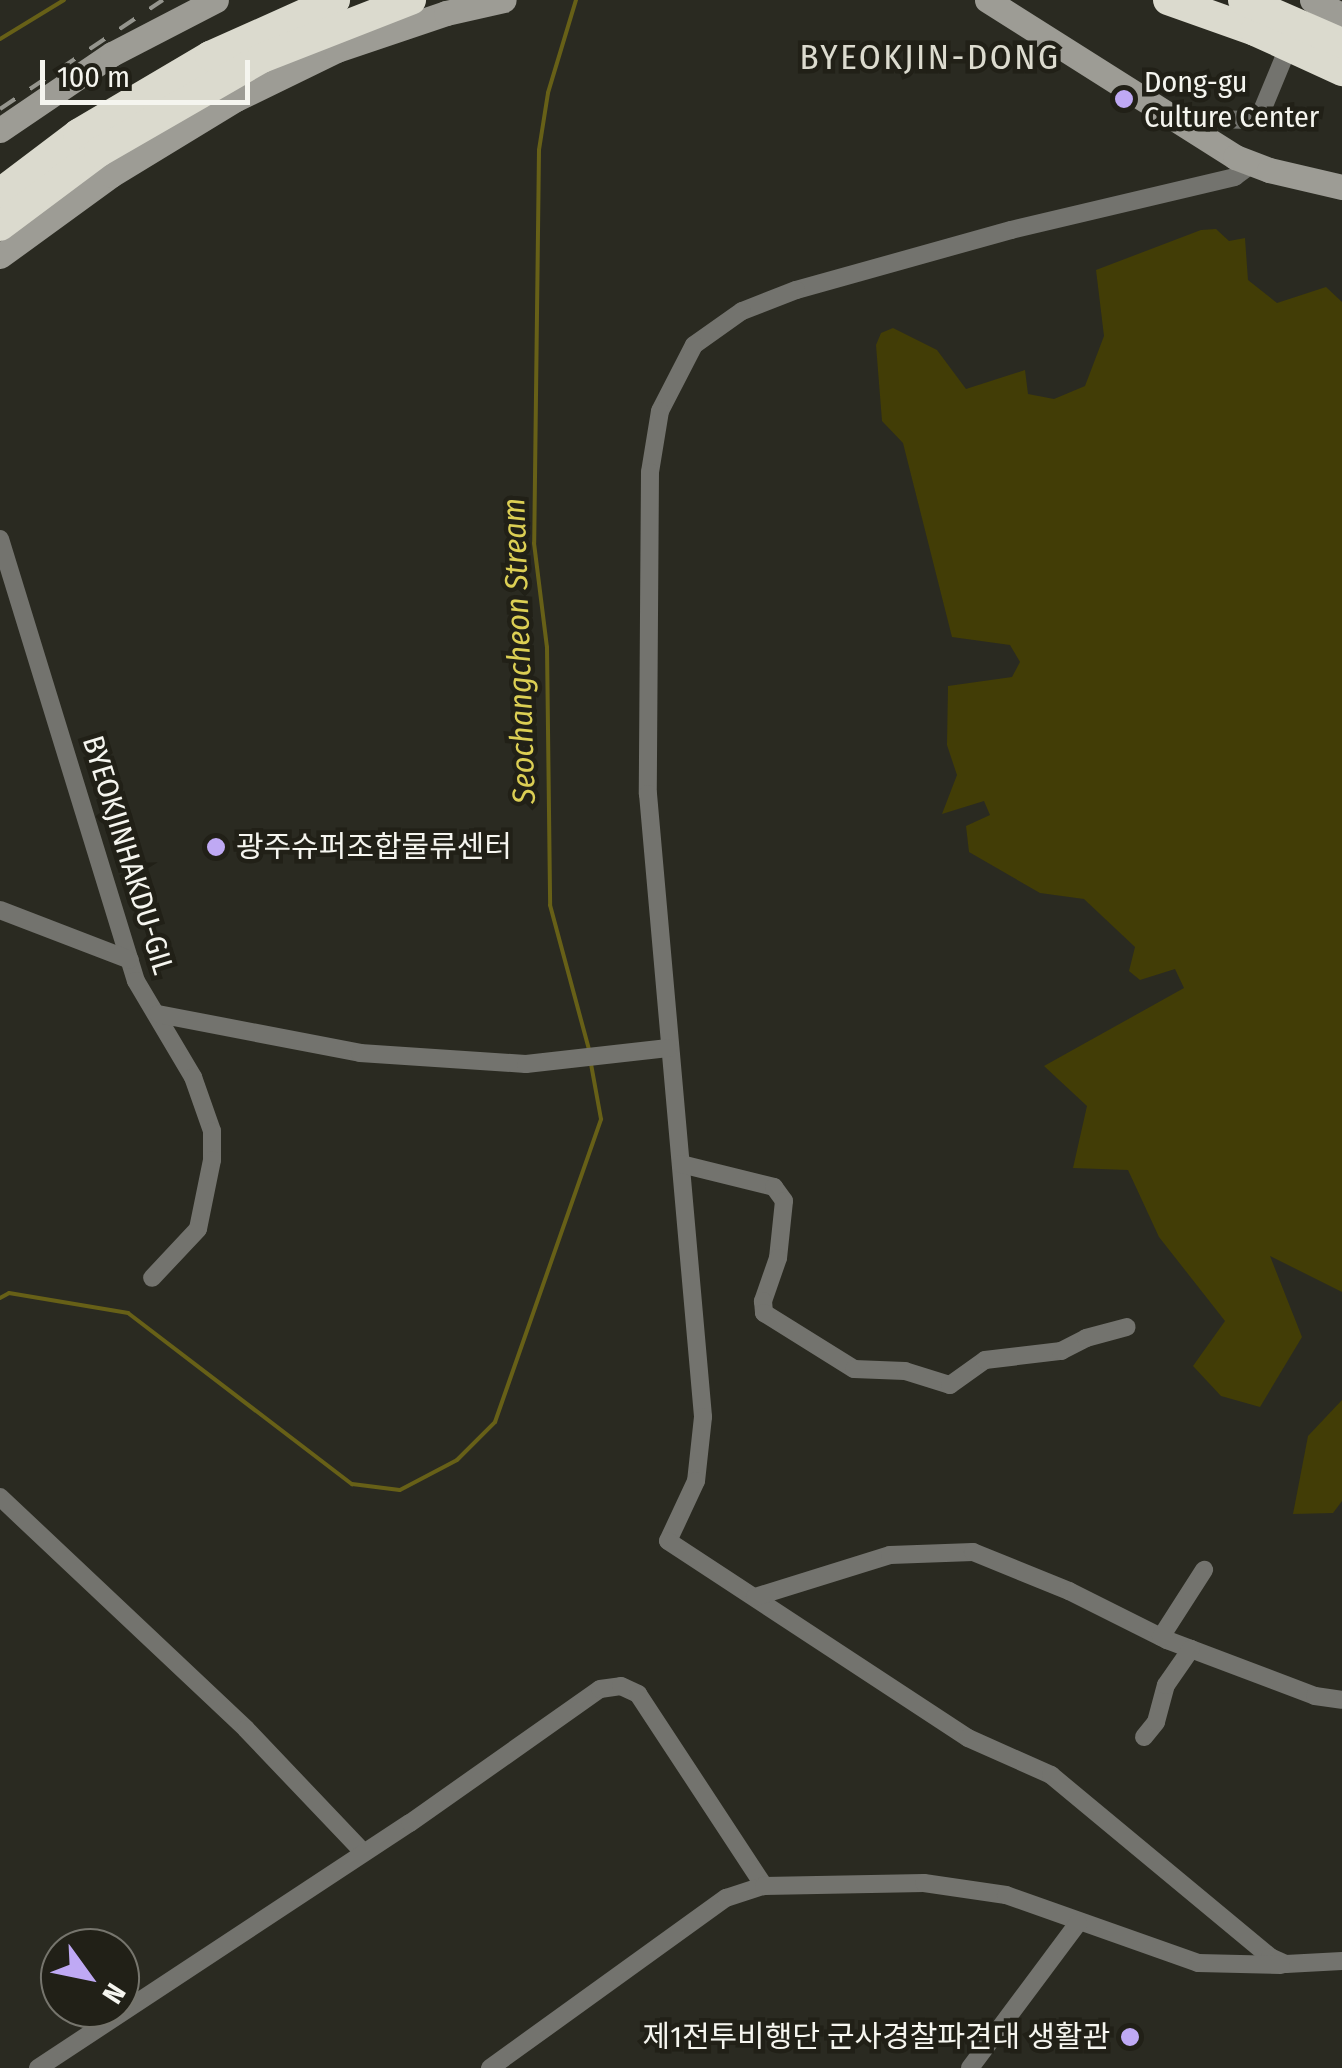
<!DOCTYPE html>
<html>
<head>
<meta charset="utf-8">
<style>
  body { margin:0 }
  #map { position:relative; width:1342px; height:2068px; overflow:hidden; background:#2a2a21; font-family:"Fira Sans Condensed","Noto Sans KR",sans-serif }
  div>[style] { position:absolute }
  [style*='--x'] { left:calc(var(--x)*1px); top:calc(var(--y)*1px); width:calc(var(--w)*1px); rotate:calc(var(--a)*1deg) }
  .green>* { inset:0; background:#423d06 }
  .stream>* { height:4px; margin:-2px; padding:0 2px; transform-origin:2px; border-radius:2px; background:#676017 }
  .street>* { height:18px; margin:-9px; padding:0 9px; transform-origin:9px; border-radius:9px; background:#73736e }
  .secondary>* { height:25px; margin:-12.5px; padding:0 12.5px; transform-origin:12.5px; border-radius:12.5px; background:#9d9c95 }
  .highway>* { height:30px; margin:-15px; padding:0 15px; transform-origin:15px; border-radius:15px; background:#dbdace }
  .rail>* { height:4px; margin-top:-2px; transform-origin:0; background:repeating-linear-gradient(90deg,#95958e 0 18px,transparent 0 36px) }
  .dots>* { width:28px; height:28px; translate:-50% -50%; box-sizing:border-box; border:5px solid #212017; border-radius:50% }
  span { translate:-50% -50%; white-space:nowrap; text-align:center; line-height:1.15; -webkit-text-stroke:9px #212017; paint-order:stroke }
  .poi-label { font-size:30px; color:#f5f5ef }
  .left { translate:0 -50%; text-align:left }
  .right { translate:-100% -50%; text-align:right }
  .street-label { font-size:30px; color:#f5f5ef }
  .water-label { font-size:32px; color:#dccf54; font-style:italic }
  .quarter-label { font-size:35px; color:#dcdbcf; letter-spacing:2.5px }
  .north { position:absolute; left:40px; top:1928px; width:100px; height:100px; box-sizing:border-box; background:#212017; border:2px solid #76756d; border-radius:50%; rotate:123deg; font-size:28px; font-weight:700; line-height:40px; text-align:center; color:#f5f5ef }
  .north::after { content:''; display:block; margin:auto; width:35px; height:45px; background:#bfa9f4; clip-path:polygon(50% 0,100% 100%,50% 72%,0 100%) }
  .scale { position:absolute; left:40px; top:60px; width:210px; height:45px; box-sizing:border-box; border:5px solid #f5f5ef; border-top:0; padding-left:12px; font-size:30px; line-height:35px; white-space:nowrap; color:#f5f5ef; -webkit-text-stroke:8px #212017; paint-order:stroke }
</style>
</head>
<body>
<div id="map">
  <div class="green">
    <i style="clip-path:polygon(1216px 229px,1229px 241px,1245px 238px,1248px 280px,1277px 303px,1326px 287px,1342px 302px,1342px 1292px,1270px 1256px,1302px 1337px,1260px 1407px,1221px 1396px,1193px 1366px,1225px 1321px,1159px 1237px,1128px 1170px,1073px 1168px,1087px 1106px,1044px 1066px,1184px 988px,1175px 969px,1140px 980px,1129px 971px,1135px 947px,1084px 899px,1040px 893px,969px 852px,966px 826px,990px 815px,984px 801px,942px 814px,957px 775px,947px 745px,948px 686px,1012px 677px,1020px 662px,1010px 645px,952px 637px,903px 443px,882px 421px,876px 345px,881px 333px,893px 328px,937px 350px,966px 389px,1025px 370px,1028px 394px,1054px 399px,1085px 386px,1104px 336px,1096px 270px,1201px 230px)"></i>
    <i style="clip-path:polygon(1342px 1400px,1342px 1501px,1333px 1513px,1293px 1514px,1308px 1436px)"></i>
  </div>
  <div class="stream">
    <i style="--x:576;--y:0;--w:97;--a:106.8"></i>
    <i style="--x:548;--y:93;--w:58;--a:99"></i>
    <i style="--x:539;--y:150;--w:393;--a:90.7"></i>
    <i style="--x:534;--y:543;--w:105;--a:82.9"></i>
    <i style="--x:547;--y:647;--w:258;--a:89.3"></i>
    <i style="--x:550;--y:905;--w:150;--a:74.9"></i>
    <i style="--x:0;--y:39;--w:75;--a:-31.4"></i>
    <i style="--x:0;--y:1298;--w:10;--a:-29"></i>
    <i style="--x:9;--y:1293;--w:121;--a:9.5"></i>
    <i style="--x:128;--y:1313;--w:282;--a:37.4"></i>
    <i style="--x:352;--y:1484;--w:48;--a:7.1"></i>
    <i style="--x:400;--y:1490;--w:64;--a:-27.8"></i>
    <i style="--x:457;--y:1460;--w:54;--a:-45"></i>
    <i style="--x:495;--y:1422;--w:321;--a:-70.7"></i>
    <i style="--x:601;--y:1119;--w:56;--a:-100.3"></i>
  </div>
  <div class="street">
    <i style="--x:1186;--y:125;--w:22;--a:-16"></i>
    <i style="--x:1207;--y:119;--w:47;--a:1.2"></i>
    <i style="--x:1254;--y:120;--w:10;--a:-45"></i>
    <i style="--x:1261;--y:113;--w:81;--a:-67.5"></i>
    <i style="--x:1252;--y:164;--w:21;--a:143"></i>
    <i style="--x:1235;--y:177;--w:230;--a:166.7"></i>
    <i style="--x:1011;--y:230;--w:223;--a:164.4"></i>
    <i style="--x:796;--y:290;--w:58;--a:158.7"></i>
    <i style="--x:742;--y:311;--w:59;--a:144.7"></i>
    <i style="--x:694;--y:345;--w:74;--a:117.3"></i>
    <i style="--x:660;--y:411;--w:62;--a:99.3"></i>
    <i style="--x:650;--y:472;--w:322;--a:90.4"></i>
    <i style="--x:648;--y:794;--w:625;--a:84.95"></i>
    <i style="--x:703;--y:1417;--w:64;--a:96.2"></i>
    <i style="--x:696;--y:1481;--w:66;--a:115"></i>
    <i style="--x:668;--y:1541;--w:359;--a:33.3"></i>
    <i style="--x:968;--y:1738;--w:91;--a:24"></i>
    <i style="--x:1051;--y:1775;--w:285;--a:39.7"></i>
    <i style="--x:1270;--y:1957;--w:17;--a:24"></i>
    <i style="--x:1286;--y:1964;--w:56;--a:-3.1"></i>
    <i style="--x:0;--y:539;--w:462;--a:72.9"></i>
    <i style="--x:136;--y:981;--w:112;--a:59.3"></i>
    <i style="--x:193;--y:1077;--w:57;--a:70.6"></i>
    <i style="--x:212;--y:1131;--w:29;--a:90"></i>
    <i style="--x:212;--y:1160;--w:70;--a:101.5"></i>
    <i style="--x:198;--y:1229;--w:67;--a:133.2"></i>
    <i style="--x:0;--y:910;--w:139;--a:21"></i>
    <i style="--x:158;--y:1014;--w:206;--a:10.9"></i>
    <i style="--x:360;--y:1053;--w:166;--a:3.8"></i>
    <i style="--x:526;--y:1064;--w:143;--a:-6.4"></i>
    <i style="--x:681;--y:1164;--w:96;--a:13.9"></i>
    <i style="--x:774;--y:1187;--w:17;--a:54"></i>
    <i style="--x:784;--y:1201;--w:57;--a:96"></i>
    <i style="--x:778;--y:1258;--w:46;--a:109.2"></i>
    <i style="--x:763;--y:1301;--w:12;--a:85"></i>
    <i style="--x:764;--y:1313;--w:106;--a:31.9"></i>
    <i style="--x:854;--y:1369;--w:51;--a:2.2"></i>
    <i style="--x:905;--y:1371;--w:47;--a:17.3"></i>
    <i style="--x:950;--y:1385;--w:43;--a:-35.5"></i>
    <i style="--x:985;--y:1360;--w:77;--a:-6.8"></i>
    <i style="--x:1061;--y:1351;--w:28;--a:-27"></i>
    <i style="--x:1086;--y:1338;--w:42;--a:-15"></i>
    <i style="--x:0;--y:1497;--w:338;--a:43.3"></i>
    <i style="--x:246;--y:1729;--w:170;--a:46.4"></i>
    <i style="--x:755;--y:1597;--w:141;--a:-17.3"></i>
    <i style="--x:890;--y:1555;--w:83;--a:-2.1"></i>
    <i style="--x:973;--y:1552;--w:104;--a:22.1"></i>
    <i style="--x:1069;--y:1591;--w:110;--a:26.6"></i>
    <i style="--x:1167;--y:1640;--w:158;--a:20.7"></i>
    <i style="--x:1315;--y:1696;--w:27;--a:8"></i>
    <i style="--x:1161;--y:1637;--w:80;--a:-57.3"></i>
    <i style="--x:1144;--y:1737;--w:19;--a:-51"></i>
    <i style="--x:1156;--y:1722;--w:38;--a:-75"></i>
    <i style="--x:1166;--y:1685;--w:44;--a:-55.2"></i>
    <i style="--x:38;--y:2068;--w:445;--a:-33.4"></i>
    <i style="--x:410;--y:1823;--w:232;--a:-35.2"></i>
    <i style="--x:600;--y:1689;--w:21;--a:-8"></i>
    <i style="--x:621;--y:1686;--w:19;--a:25"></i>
    <i style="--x:638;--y:1694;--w:230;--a:56.7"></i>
    <i style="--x:490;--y:2068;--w:291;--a:-35.8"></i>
    <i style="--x:726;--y:1898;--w:40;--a:-18"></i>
    <i style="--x:764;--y:1886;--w:160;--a:-1.1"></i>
    <i style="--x:924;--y:1883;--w:83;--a:8.3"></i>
    <i style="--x:1006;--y:1895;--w:204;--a:19.5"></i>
    <i style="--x:1198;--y:1963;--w:83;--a:1.4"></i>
    <i style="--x:970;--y:2068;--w:181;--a:-53.3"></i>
  </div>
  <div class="secondary">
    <i style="--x:987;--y:0;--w:294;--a:32.3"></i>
    <i style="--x:1235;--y:157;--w:36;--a:21"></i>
    <i style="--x:1269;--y:170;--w:75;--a:13.1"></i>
    <i style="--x:1312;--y:0;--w:34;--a:27"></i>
    <i style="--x:0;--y:130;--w:135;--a:-34.2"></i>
    <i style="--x:112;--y:54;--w:117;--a:-27.4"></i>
    <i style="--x:0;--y:256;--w:137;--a:-36.1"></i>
    <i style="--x:111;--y:175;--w:146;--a:-31.3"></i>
    <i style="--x:236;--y:99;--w:112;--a:-25.9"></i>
    <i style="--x:337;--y:50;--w:115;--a:-18.7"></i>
    <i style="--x:446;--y:13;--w:59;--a:-12.6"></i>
  </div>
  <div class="highway">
    <i style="--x:1168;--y:0;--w:92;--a:19.6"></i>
    <i style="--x:1255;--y:31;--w:96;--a:24.7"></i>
    <i style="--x:1243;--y:0;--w:108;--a:23.5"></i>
    <i style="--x:0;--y:193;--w:98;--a:-37.1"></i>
    <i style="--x:78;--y:134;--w:153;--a:-30.6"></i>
    <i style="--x:210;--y:56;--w:137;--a:-24.1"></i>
    <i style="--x:0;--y:226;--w:124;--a:-36.8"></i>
    <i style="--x:99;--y:152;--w:188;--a:-30"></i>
    <i style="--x:262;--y:58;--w:160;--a:-21.3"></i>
  </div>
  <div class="rail">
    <i style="--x:0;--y:109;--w:196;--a:-33.8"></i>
  </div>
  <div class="dots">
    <i style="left:1124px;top:99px;background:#bfa9f4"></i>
    <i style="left:216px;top:847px;background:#bfa9f4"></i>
    <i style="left:1130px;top:2037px;background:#bfa9f4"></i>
  </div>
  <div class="poi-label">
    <span class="left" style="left:1144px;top:99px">Dong-gu<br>Culture Center</span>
    <span class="left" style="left:236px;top:847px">광주슈퍼조합물류센터</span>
    <span class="right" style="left:1110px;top:2037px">제1전투비행단 군사경찰파견대 생활관</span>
  </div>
  <div class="street-label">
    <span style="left:128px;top:855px;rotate:73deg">BYEOKJINHAKDU-GIL</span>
  </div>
  <div class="water-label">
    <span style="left:519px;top:651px;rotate:-92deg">Seochangcheon Stream</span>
  </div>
  <div class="quarter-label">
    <span style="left:930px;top:57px">BYEOKJIN-DONG</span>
  </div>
  <div class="north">N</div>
  <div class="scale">100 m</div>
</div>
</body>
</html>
